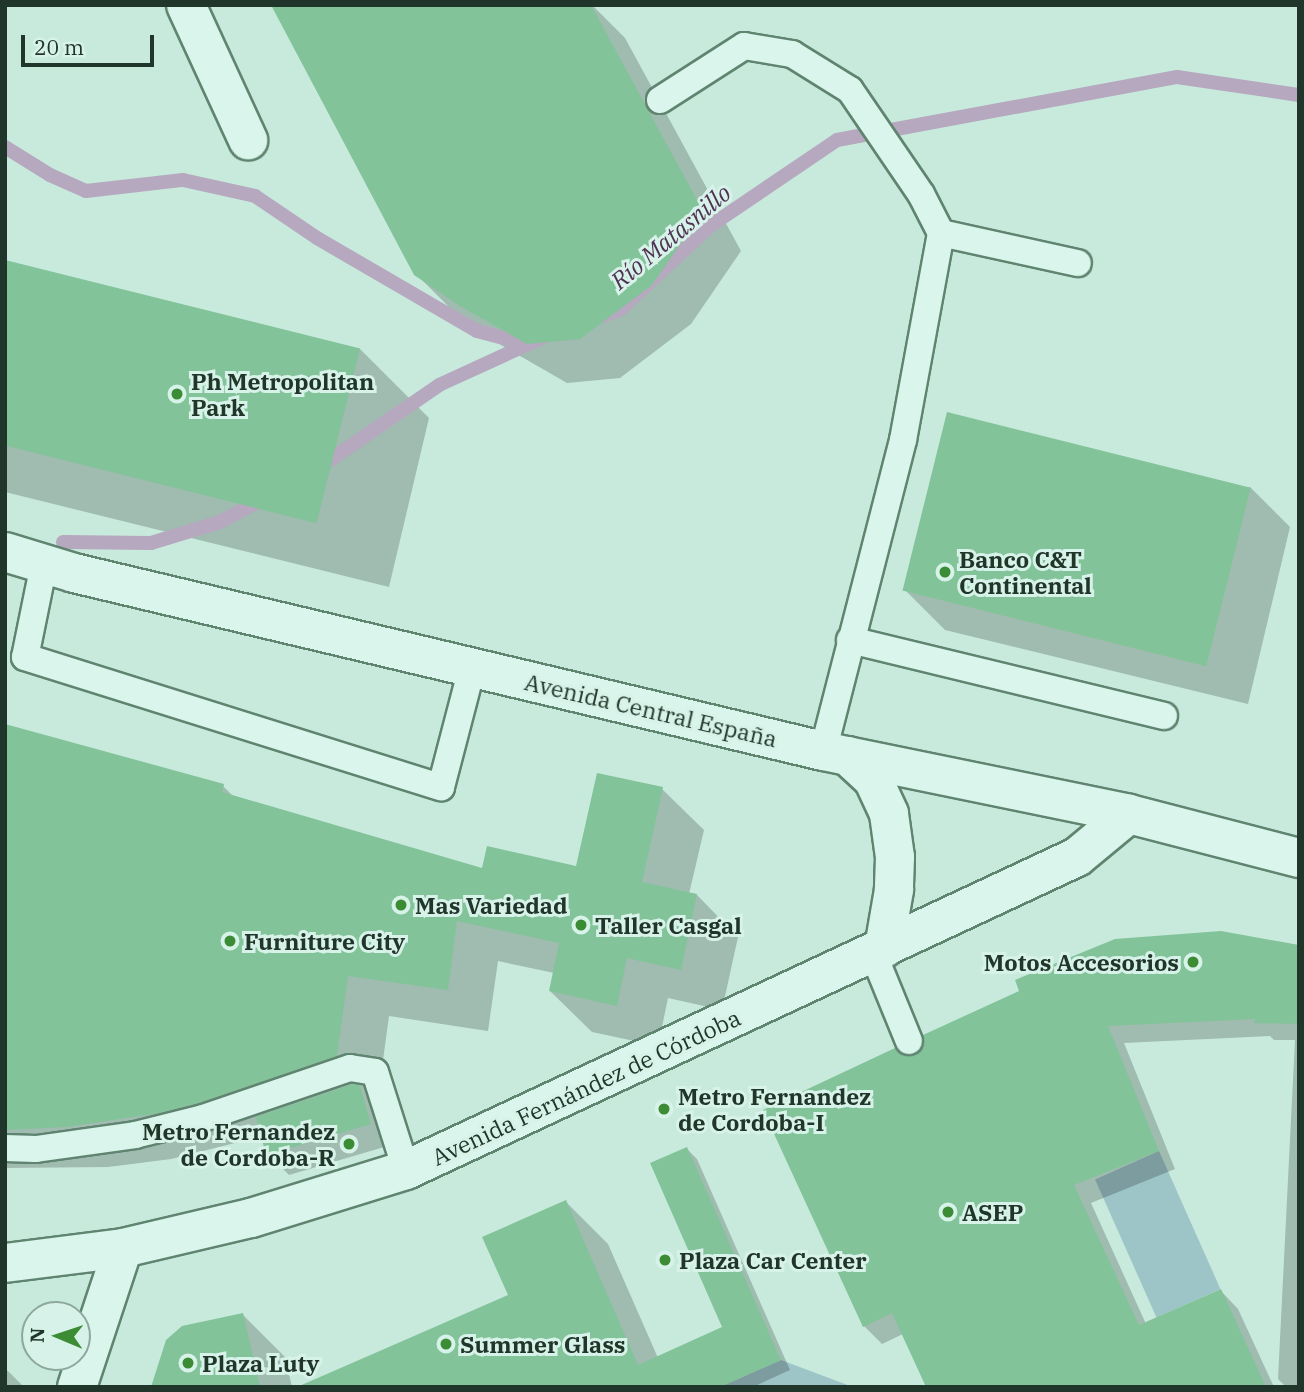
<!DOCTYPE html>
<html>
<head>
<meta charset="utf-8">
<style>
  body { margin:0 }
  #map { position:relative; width:1304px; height:1392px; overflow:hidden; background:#c8eadd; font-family:"IBM Plex Serif",serif }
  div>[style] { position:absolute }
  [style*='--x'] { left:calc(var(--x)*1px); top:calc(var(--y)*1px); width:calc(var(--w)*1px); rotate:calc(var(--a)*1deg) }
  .green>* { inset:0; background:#9dc4c7; transform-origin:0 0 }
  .shadow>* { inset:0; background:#0003 }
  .stream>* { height:14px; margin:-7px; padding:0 7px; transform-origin:7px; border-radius:7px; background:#b6a8be }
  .building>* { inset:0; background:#82c399; transform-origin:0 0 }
  .roads { filter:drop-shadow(2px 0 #5f8470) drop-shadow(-2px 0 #5f8470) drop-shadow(0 2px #5f8470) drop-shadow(0 -2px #5f8470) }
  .lane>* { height:26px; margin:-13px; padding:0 13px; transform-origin:13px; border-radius:13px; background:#daf5eb }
  .street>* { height:38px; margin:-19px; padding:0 19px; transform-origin:19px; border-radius:19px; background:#daf5eb }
  .secondary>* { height:38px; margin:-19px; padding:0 19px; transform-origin:19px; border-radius:19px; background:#daf5eb }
  .dots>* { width:19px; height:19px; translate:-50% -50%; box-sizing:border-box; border:4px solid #d7f2e8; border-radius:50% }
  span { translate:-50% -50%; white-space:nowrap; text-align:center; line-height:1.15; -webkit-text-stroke:6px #d7f2e8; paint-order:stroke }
  .poi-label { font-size:23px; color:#21362a; font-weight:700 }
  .left { translate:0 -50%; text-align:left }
  .right { translate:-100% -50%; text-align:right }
  .street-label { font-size:23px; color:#21362a }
  .water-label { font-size:24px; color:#4f3254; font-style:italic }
  .frame { position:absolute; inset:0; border:7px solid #21362a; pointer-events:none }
  .north { position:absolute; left:21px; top:1301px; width:70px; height:70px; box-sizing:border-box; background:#d7f2e8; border:2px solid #8ea79c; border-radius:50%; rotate:272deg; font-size:19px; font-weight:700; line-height:28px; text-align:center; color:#21362a }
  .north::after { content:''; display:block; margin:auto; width:24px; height:32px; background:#3c8c36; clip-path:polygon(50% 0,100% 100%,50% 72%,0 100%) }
  .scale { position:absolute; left:21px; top:35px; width:133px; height:32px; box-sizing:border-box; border:4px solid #21362a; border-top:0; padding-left:9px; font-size:21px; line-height:24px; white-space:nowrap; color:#21362a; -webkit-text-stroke:5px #d7f2e8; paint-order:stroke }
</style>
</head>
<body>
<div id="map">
  <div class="green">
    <i style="left:1159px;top:1151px;width:151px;height:70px;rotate:66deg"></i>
    <i style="clip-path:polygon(781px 1360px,853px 1387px,720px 1387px)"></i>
  </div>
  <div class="shadow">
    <i style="clip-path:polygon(273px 5px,592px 5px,625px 38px,741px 251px,691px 324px,620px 378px,567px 383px,501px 345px,456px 314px,416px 274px)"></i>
    <i style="clip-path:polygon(5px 262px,360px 349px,429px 418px,389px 587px,5px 492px)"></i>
    <i style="clip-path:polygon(1250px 487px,1290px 527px,1248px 704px,945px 630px,906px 591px)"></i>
    <i style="clip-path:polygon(5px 726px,223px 786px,235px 798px,484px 871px,578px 868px,662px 789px,704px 830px,689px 894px,697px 895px,738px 937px,722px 1010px,668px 998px,658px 1046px,592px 1032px,550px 991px,554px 973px,498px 961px,488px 1031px,389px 1016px,378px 1097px,391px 1145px,289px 1175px,268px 1154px,263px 1136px,171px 1159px,108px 1167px,5px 1168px)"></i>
    <i style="clip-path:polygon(1299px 946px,1299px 1387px,1286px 1387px,1278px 1379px,1295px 1040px,1274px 1040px,1270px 1036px,1124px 1043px,1175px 1169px,1091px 1203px,1146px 1324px,1221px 1291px,1238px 1309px,1274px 1387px,927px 1387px,903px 1334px,882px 1344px,864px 1326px,906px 1058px)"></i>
    <i style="clip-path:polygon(687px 1149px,697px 1159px,790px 1370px,753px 1387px,302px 1387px,510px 1296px,566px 1202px,608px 1244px,658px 1358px,724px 1328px)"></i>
    <i style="clip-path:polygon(243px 1315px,285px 1357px,292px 1387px,153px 1387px)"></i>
    <i style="clip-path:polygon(5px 1370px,8px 1371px,24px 1387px,5px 1387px)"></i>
  </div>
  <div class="stream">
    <i style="--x:5;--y:147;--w:53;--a:31.9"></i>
    <i style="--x:50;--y:175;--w:39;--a:24"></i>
    <i style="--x:86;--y:191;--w:98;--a:-6.5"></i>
    <i style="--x:183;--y:180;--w:74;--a:12.5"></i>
    <i style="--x:255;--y:196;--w:75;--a:34.1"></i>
    <i style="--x:317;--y:238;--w:185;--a:30.2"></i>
    <i style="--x:477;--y:331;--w:51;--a:14.9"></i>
    <i style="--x:603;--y:316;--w:19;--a:-21"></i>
    <i style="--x:621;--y:309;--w:122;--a:-43"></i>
    <i style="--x:710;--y:226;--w:153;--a:-34.1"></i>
    <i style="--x:837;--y:140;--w:346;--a:-10.5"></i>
    <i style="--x:1177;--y:77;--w:123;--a:8.4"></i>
    <i style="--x:317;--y:469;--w:148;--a:-34.5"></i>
    <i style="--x:439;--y:385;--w:115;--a:-24.6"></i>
    <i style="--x:63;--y:542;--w:88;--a:0.7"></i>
    <i style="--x:151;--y:543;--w:72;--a:-16.9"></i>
    <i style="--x:220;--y:522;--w:59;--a:-28.3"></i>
  </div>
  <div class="building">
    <i style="clip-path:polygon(271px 5px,591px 5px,703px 211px,652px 285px,580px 339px,527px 344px,460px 306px,414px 275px)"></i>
    <i style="left:5px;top:260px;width:366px;height:180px;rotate:14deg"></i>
    <i style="left:947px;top:412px;width:313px;height:184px;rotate:14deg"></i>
    <i style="clip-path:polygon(5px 724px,224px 784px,222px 792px,482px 868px,487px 846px,576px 866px,597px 773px,663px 787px,642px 882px,697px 894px,681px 970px,627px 958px,617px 1006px,549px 991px,559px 943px,457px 921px,448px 990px,348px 976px,337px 1056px,199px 1103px,160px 1113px,66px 1127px,5px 1130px)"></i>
    <i style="clip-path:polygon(1221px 931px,1299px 945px,1299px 1024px,1254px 1023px,1255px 1019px,1108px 1026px,1159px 1151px,1074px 1185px,1139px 1325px,1221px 1289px,1266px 1387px,926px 1387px,892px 1313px,863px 1327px,763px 1110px,895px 1048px,906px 1056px,916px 1055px,924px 1044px,923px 1035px,1019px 991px,1015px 980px,1115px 939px)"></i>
    <i style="clip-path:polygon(353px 1084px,360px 1086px,371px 1124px,266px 1155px,256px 1117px)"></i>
    <i style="clip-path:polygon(687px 1147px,781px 1360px,720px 1387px,297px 1387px,508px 1295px,482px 1237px,566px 1200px,638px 1365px,722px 1327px,650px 1163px)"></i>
    <i style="clip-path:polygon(243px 1313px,260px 1387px,151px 1387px,166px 1340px,182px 1326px)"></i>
  </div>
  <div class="roads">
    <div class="lane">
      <i style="--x:660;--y:100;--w:100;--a:-32.7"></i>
      <i style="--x:744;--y:46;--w:49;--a:9.5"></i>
      <i style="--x:792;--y:54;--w:68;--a:31.8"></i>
      <i style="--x:850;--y:90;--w:126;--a:55.7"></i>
      <i style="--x:921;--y:194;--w:44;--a:62.9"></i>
      <i style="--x:941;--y:233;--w:210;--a:100.4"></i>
      <i style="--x:903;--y:440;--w:321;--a:104.4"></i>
      <i style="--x:941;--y:233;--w:140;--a:12.4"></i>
      <i style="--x:44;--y:564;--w:95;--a:101.5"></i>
      <i style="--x:25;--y:657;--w:436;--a:17.4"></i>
      <i style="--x:441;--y:787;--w:123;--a:-75.4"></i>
      <i style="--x:850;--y:640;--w:323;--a:13.6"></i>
      <i style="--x:873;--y:953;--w:95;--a:67.8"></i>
      <i style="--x:5;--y:1148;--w:31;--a:2"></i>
      <i style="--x:36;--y:1149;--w:100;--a:-8"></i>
      <i style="--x:135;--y:1135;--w:70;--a:-14"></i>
      <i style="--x:203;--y:1118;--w:155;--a:-18.8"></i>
      <i style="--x:350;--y:1068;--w:25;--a:9"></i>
      <i style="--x:375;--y:1072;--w:103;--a:72.4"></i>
    </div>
    <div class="street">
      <i style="--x:186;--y:5;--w:149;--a:65.3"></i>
      <i style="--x:77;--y:1387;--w:146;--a:-71.7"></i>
    </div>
    <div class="secondary">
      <i style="--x:5;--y:552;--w:72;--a:16.9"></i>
      <i style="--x:74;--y:573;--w:770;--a:13.37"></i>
      <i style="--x:823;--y:751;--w:312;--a:11.6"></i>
      <i style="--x:1129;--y:814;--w:176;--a:14.5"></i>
      <i style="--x:848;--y:756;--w:34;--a:43"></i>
      <i style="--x:873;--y:779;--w:38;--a:65"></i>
      <i style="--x:889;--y:814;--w:43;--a:82.1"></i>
      <i style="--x:895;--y:857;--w:33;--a:92"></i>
      <i style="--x:894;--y:890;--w:59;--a:99.8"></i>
      <i style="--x:5;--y:1263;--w:119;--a:-7.2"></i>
      <i style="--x:123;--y:1248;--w:131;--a:-13.2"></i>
      <i style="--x:251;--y:1218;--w:162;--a:-17.2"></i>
      <i style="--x:406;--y:1170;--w:740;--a:-25.01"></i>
      <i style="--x:1077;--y:857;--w:67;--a:-39.6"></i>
    </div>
  </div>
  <div class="dots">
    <i style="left:177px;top:394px;background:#3c8c36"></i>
    <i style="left:945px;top:572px;background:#3c8c36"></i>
    <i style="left:401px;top:905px;background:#3c8c36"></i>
    <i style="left:581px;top:925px;background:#3c8c36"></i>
    <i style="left:230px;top:941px;background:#3c8c36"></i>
    <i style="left:1193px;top:962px;background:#3c8c36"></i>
    <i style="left:664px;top:1109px;background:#3c8c36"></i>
    <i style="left:349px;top:1144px;background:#3c8c36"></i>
    <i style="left:948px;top:1212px;background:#3c8c36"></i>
    <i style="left:665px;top:1260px;background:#3c8c36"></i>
    <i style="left:446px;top:1344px;background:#3c8c36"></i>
    <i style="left:188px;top:1363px;background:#3c8c36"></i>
  </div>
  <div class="poi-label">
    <span class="left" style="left:191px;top:394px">Ph Metropolitan<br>Park</span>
    <span class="left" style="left:959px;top:572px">Banco C&amp;T<br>Continental</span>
    <span class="left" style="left:415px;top:905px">Mas Variedad</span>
    <span class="left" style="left:595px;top:925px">Taller Casgal</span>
    <span class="left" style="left:244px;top:941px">Furniture City</span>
    <span class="right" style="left:1179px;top:962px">Motos Accesorios</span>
    <span class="left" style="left:678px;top:1109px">Metro Fernandez<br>de Cordoba-I</span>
    <span class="right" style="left:335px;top:1144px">Metro Fernandez<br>de Cordoba-R</span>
    <span class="left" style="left:962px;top:1212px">ASEP</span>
    <span class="left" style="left:679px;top:1260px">Plaza Car Center</span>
    <span class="left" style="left:460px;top:1344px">Summer Glass</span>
    <span class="left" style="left:202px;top:1363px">Plaza Luty</span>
  </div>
  <div class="street-label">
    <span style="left:651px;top:710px;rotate:13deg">Avenida Central España</span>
    <span style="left:586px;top:1087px;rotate:-25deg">Avenida Fernández de Córdoba</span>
  </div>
  <div class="water-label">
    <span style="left:671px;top:237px;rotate:-40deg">Río Matasnillo</span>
  </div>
  <div class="frame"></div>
  <div class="north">N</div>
  <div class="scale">20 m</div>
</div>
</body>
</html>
